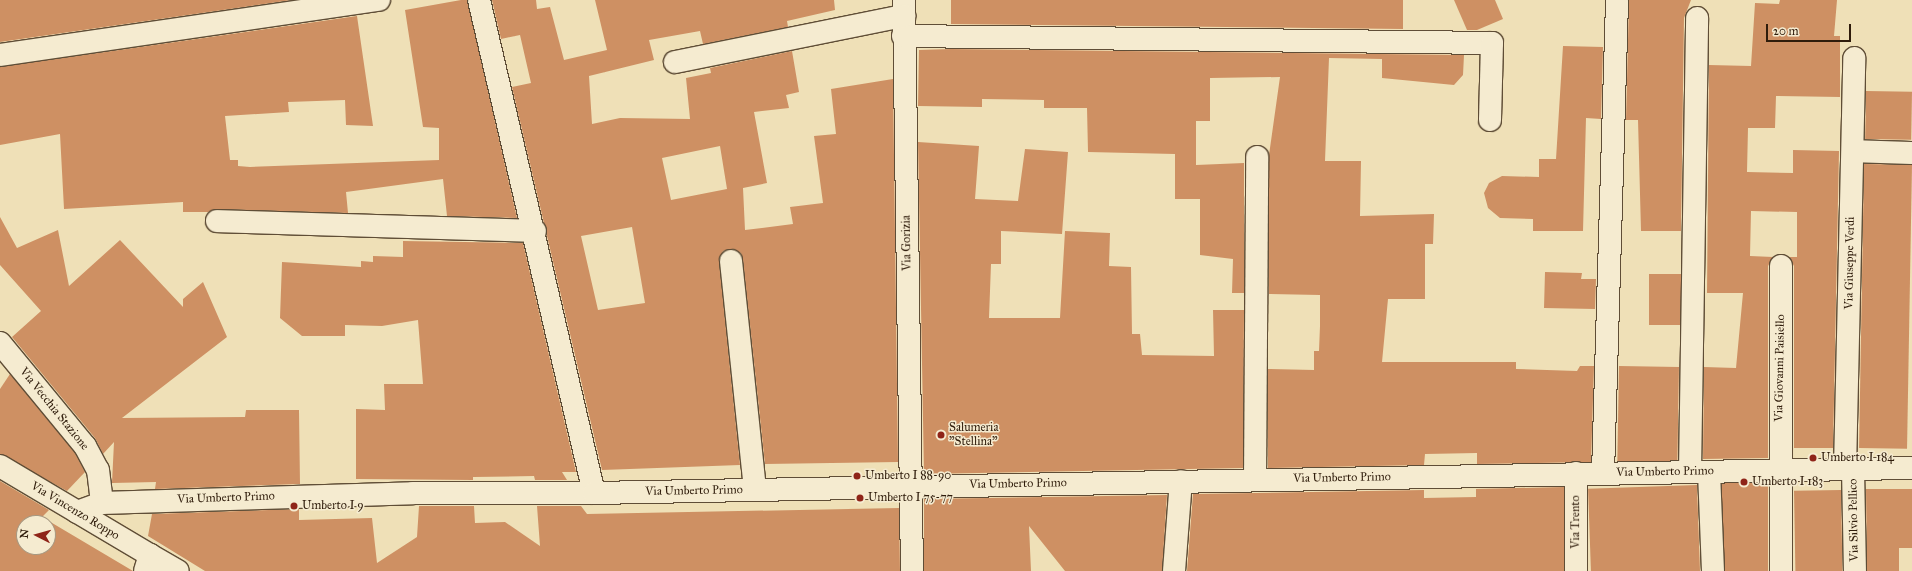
<!DOCTYPE html>
<html>
<head>
<meta charset="utf-8">
<style>
  body { margin:0 }
  #map { position:relative; width:1912px; height:571px; overflow:hidden; background:#efe0b7; font-family:"IM FELL Great Primer",serif }
  div>[style] { position:absolute }
  [style*='--x'] { left:calc(var(--x)*1px); top:calc(var(--y)*1px); width:calc(var(--w)*1px); rotate:calc(var(--a)*1deg) }
  .building>* { inset:0; background:#ce9063; transform-origin:0 0 }
  .roads { filter:drop-shadow(1px 0 #5f4d36) drop-shadow(-1px 0 #5f4d36) drop-shadow(0 1px #5f4d36) drop-shadow(0 -1px #5f4d36) }
  .minor>* { height:22px; margin:-11px; padding:0 11px; transform-origin:11px; border-radius:11px; background:#f5ebd0 }
  .tertiary>* { height:22px; margin:-11px; padding:0 11px; transform-origin:11px; border-radius:11px; background:#f5ebd0 }
  .dots>* { width:11px; height:11px; translate:-50% -50%; box-sizing:border-box; border:2px solid #f5ebd0; border-radius:50% }
  span { translate:-50% -50%; white-space:nowrap; text-align:center; line-height:1.15; -webkit-text-stroke:3px #f5ebd0; paint-order:stroke }
  .street-label { font-size:12px; color:#2f1c0b }
  .poi-label { font-size:12px; color:#2f1c0b }
  .left { translate:0 -50%; text-align:left }
  .north { position:absolute; left:16px; top:515px; width:40px; height:40px; box-sizing:border-box; background:#f5ebd0; border:1px solid #a69881; border-radius:50%; rotate:276deg; font-size:11px; font-weight:700; line-height:16px; text-align:center; color:#2f1c0b }
  .north::after { content:''; display:block; margin:auto; width:14px; height:18px; background:#8f2418; clip-path:polygon(50% 0,100% 100%,50% 72%,0 100%) }
  .scale { position:absolute; left:1766px; top:24px; width:85px; height:18px; box-sizing:border-box; border:2px solid #2f1c0b; border-top:0; padding-left:5px; font-size:12px; line-height:14px; white-space:nowrap; color:#2f1c0b; -webkit-text-stroke:3px #f5ebd0; paint-order:stroke }
</style>
</head>
<body>
<div id="map">
  <div class="building">
    <i style="clip-path:polygon(0 0,292px 0,0 42px)"></i>
    <i style="clip-path:polygon(461px 0,467px 0,517px 218px,447px 216px,443px 179px,346px 192px,348px 213px,217px 209px,208px 212px,183px 212px,183px 202px,64px 209px,60px 134px,0 145px,0 67px,357px 16px,373px 126px,346px 125px,345px 100px,288px 102px,289px 112px,225px 116px,230px 160px,238px 160px,238px 166px,250px 167px,439px 160px,439px 128px,423px 127px,405px 10px)"></i>
    <i style="clip-path:polygon(evenodd,492px 0,536px 0,537px 9px,550px 7px,564px 60px,607px 50px,595px 0,834px 0,835px 10px,787px 21px,788px 27px,703px 44px,700px 31px,649px 40px,654px 60px,589px 76px,592px 124px,620px 118px,690px 119px,686px 78px,711px 73px,710px 68px,792px 51px,799px 92px,786px 95px,789px 108px,754px 112px,767px 183px,743px 188px,745px 230px,793px 224px,790px 207px,823px 203px,814px 136px,836px 134px,831px 89px,893px 79px,898px 462px,765px 464px,743px 260px,741px 253px,730px 249px,723px 251px,719px 262px,740px 465px,602px 470px,512px 87px,531px 83px,520px 35px,501px 39px,492px 0,720px 146px,727px 189px,671px 200px,662px 158px,720px 146px,492px 0,632px 227px,645px 303px,598px 310px,581px 236px,632px 227px)"></i>
    <i style="clip-path:polygon(951px 0,1403px 0,1403px 29px,951px 24px)"></i>
    <i style="clip-path:polygon(1454px 0,1495px 0,1503px 19px,1477px 30px,1467px 30px)"></i>
    <i style="clip-path:polygon(1629px 0,1691px 0,1684px 18px,1681px 231px,1641px 231px,1638px 120px,1626px 120px)"></i>
    <i style="clip-path:polygon(1780px 0,1837px 0,1834px 36px,1840px 36px,1840px 97px,1776px 96px,1775px 128px,1748px 128px,1747px 172px,1793px 173px,1793px 150px,1839px 151px,1833px 448px,1794px 448px,1794px 266px,1789px 257px,1797px 257px,1797px 212px,1751px 211px,1750px 256px,1773px 257px,1768px 266px,1768px 458px,1703px 459px,1704px 367px,1736px 368px,1743px 293px,1707px 293px,1709px 65px,1751px 66px,1755px 3px,1779px 4px)"></i>
    <i style="clip-path:polygon(1563px 46px,1603px 47px,1601px 119px,1586px 118px,1583px 231px,1533px 231px,1533px 219px,1500px 218px,1488px 208px,1484px 193px,1489px 183px,1502px 176px,1539px 177px,1539px 159px,1556px 159px)"></i>
    <i style="clip-path:polygon(951px 49px,1464px 55px,1463px 75px,1454px 85px,1382px 78px,1382px 59px,1329px 58px,1325px 161px,1361px 161px,1360px 216px,1434px 214px,1433px 244px,1425px 244px,1425px 299px,1388px 299px,1382px 362px,1516px 362px,1516px 369px,1577px 371px,1580px 366px,1594px 366px,1591px 462px,1477px 464px,1477px 453px,1425px 454px,1424px 465px,1268px 468px,1268px 369px,1314px 370px,1314px 351px,1319px 351px,1320px 326px,1320px 295px,1269px 294px,1269px 155px,1280px 77px,1210px 78px,1210px 121px,1196px 121px,1196px 165px,1244px 163px,1244px 293px,1232px 293px,1233px 259px,1200px 255px,1200px 199px,1175px 199px,1175px 154px,1088px 152px,1087px 108px,1044px 108px,1044px 100px,982px 99px,982px 107px,918px 106px,919px 50px)"></i>
    <i style="left:1866px;top:91px;width:46px;height:48px;rotate:1deg"></i>
    <i style="clip-path:polygon(918px 142px,979px 146px,975px 199px,1018px 201px,1025px 149px,1068px 152px,1062px 234px,1001px 231px,1001px 264px,991px 264px,989px 318px,1060px 318px,1065px 231px,1110px 233px,1109px 266px,1131px 267px,1132px 334px,1140px 334px,1142px 355px,1214px 356px,1213px 310px,1244px 310px,1243px 468px,924px 474px)"></i>
    <i style="left:1864px;top:164px;width:48px;height:284px;rotate:1deg"></i>
    <i style="clip-path:polygon(0 217px,17px 248px,58px 230px,69px 286px,120px 240px,183px 307px,183px 299px,203px 282px,227px 337px,122px 418px,245px 417px,246px 410px,299px 410px,300px 484px,155px 489px,156px 482px,112px 483px,114px 442px,103px 454px,95px 438px,12px 337px,41px 311px,0 265px)"></i>
    <i style="clip-path:polygon(403px 241px,523px 243px,576px 472px,562px 472px,567px 480px,535px 480px,534px 476px,473px 477px,473px 480px,356px 479px,356px 409px,385px 410px,384px 384px,423px 384px,418px 320px,382px 326px,345px 325px,345px 336px,302px 336px,280px 318px,282px 262px,361px 267px,361px 261px,373px 262px,373px 256px,403px 257px)"></i>
    <i style="clip-path:polygon(1545px 272px,1582px 273px,1581px 279px,1596px 279px,1595px 309px,1544px 308px)"></i>
    <i style="left:1649px;top:274px;width:32px;height:51px"></i>
    <i style="left:1619px;top:366px;width:60px;height:95px;rotate:1deg"></i>
    <i style="clip-path:polygon(10px 374px,75px 453px,85px 472px,67px 491px,0 454px,0 389px)"></i>
    <i style="clip-path:polygon(evenodd,0 481px,49px 510px,42px 517px,133px 571px,0 571px,0 481px,24px 523px,48px 523px,48px 547px,24px 547px,24px 523px)"></i>
    <i style="left:1768px;top:483px;width:88px;height:46px;rotate:90deg"></i>
    <i style="left:1697px;top:485px;width:86px;height:109px;rotate:88deg"></i>
    <i style="clip-path:polygon(1564px 487px,1564px 571px,1187px 571px,1193px 494px,1424px 490px,1424px 498px,1476px 497px,1476px 489px)"></i>
    <i style="clip-path:polygon(1866px 489px,1912px 489px,1912px 548px,1899px 548px,1899px 571px,1867px 571px)"></i>
    <i style="left:1841px;top:490px;width:81px;height:47px;rotate:89deg"></i>
    <i style="clip-path:polygon(1167px 495px,1162px 571px,1065px 571px,1029px 526px,1031px 571px,924px 571px,924px 499px)"></i>
    <i style="clip-path:polygon(419px 506px,474px 506px,475px 523px,505px 522px,540px 546px,537px 506px,581px 506px,587px 514px,899px 508px,900px 571px,205px 571px,148px 536px,152px 514px,299px 509px,299px 520px,372px 518px,377px 563px,417px 537px)"></i>
  </div>
  <div class="roads">
    <div class="minor">
      <i style="--x:479;--y:0;--w:506;--a:76.87"></i>
      <i style="--x:904;--y:0;--w:571;--a:89.2"></i>
      <i style="--x:903;--y:36;--w:589;--a:0.68"></i>
      <i style="--x:1492;--y:43;--w:77;--a:91.5"></i>
      <i style="--x:0;--y:55;--w:383;--a:-8.3"></i>
      <i style="--x:675;--y:62;--w:234;--a:-11.4"></i>
      <i style="--x:1853;--y:151;--w:59;--a:1.9"></i>
      <i style="--x:217;--y:221;--w:318;--a:1.8"></i>
      <i style="--x:731;--y:261;--w:229;--a:84"></i>
      <i style="--x:0;--y:343;--w:134;--a:50.5"></i>
      <i style="--x:85;--y:446;--w:27;--a:62"></i>
      <i style="--x:98;--y:470;--w:33;--a:83"></i>
      <i style="--x:1845;--y:469;--w:411;--a:-88.7"></i>
      <i style="--x:1853;--y:469;--w:102;--a:88.9"></i>
      <i style="--x:1690;--y:472;--w:454;--a:-89.1"></i>
      <i style="--x:1709;--y:472;--w:99;--a:87.7"></i>
      <i style="--x:1603;--y:473;--w:473;--a:-88.3"></i>
      <i style="--x:1255;--y:479;--w:322;--a:-89.6"></i>
      <i style="--x:145;--y:571;--w:17;--a:-73"></i>
      <i style="--x:150;--y:555;--w:32;--a:30"></i>
      <i style="--x:1174;--y:571;--w:90;--a:-85.6"></i>
      <i style="--x:1576;--y:571;--w:98;--a:-90"></i>
      <i style="--x:1781;--y:571;--w:305;--a:-90"></i>
    </div>
    <div class="tertiary">
      <i style="--x:0;--y:466;--w:174;--a:30.7"></i>
      <i style="--x:77;--y:512;--w:27;--a:-20"></i>
      <i style="--x:102;--y:503;--w:311;--a:-1.8"></i>
      <i style="--x:413;--y:493;--w:181;--a:0"></i>
      <i style="--x:594;--y:493;--w:1318;--a:-1.09"></i>
    </div>
  </div>
  <div class="dots">
    <i style="left:941px;top:435px;background:#8f2418"></i>
    <i style="left:1813px;top:458px;background:#8f2418"></i>
    <i style="left:857px;top:476px;background:#8f2418"></i>
    <i style="left:1744px;top:482px;background:#8f2418"></i>
    <i style="left:860px;top:498px;background:#8f2418"></i>
    <i style="left:294px;top:506px;background:#8f2418"></i>
  </div>
  <div class="street-label">
    <span style="left:907px;top:243px;rotate:-91deg">Via Gorizia</span>
    <span style="left:1850px;top:263px;rotate:-89deg">Via Giuseppe Verdi</span>
    <span style="left:1780px;top:368px;rotate:-89deg">Via Giovanni Paisiello</span>
    <span style="left:54px;top:409px;rotate:51deg">Via Vecchia Stazione</span>
    <span style="left:1665px;top:472px;rotate:-1deg">Via Umberto Primo</span>
    <span style="left:1342px;top:478px;rotate:-1deg">Via Umberto Primo</span>
    <span style="left:1018px;top:484px;rotate:-1deg">Via Umberto Primo</span>
    <span style="left:694px;top:491px;rotate:-1deg">Via Umberto Primo</span>
    <span style="left:226px;top:498px;rotate:-2deg">Via Umberto Primo</span>
    <span style="left:75px;top:511px;rotate:31deg">Via Vincenzo Roppo</span>
    <span style="left:1854px;top:520px;rotate:-91deg">Via Silvio Pellico</span>
    <span style="left:1576px;top:522px;rotate:-90deg">Via Trento</span>
  </div>
  <div class="poi-label">
    <span class="left" style="left:949px;top:435px">Salumeria<br>"Stellina"</span>
    <span class="left" style="left:1821px;top:458px">Umberto I 184</span>
    <span class="left" style="left:865px;top:476px">Umberto I 88-90</span>
    <span class="left" style="left:1752px;top:482px">Umberto I 183</span>
    <span class="left" style="left:868px;top:498px">Umberto I 75-77</span>
    <span class="left" style="left:302px;top:506px">Umberto I 9</span>
  </div>
  <div class="north">N</div>
  <div class="scale">20 m</div>
</div>
</body>
</html>
